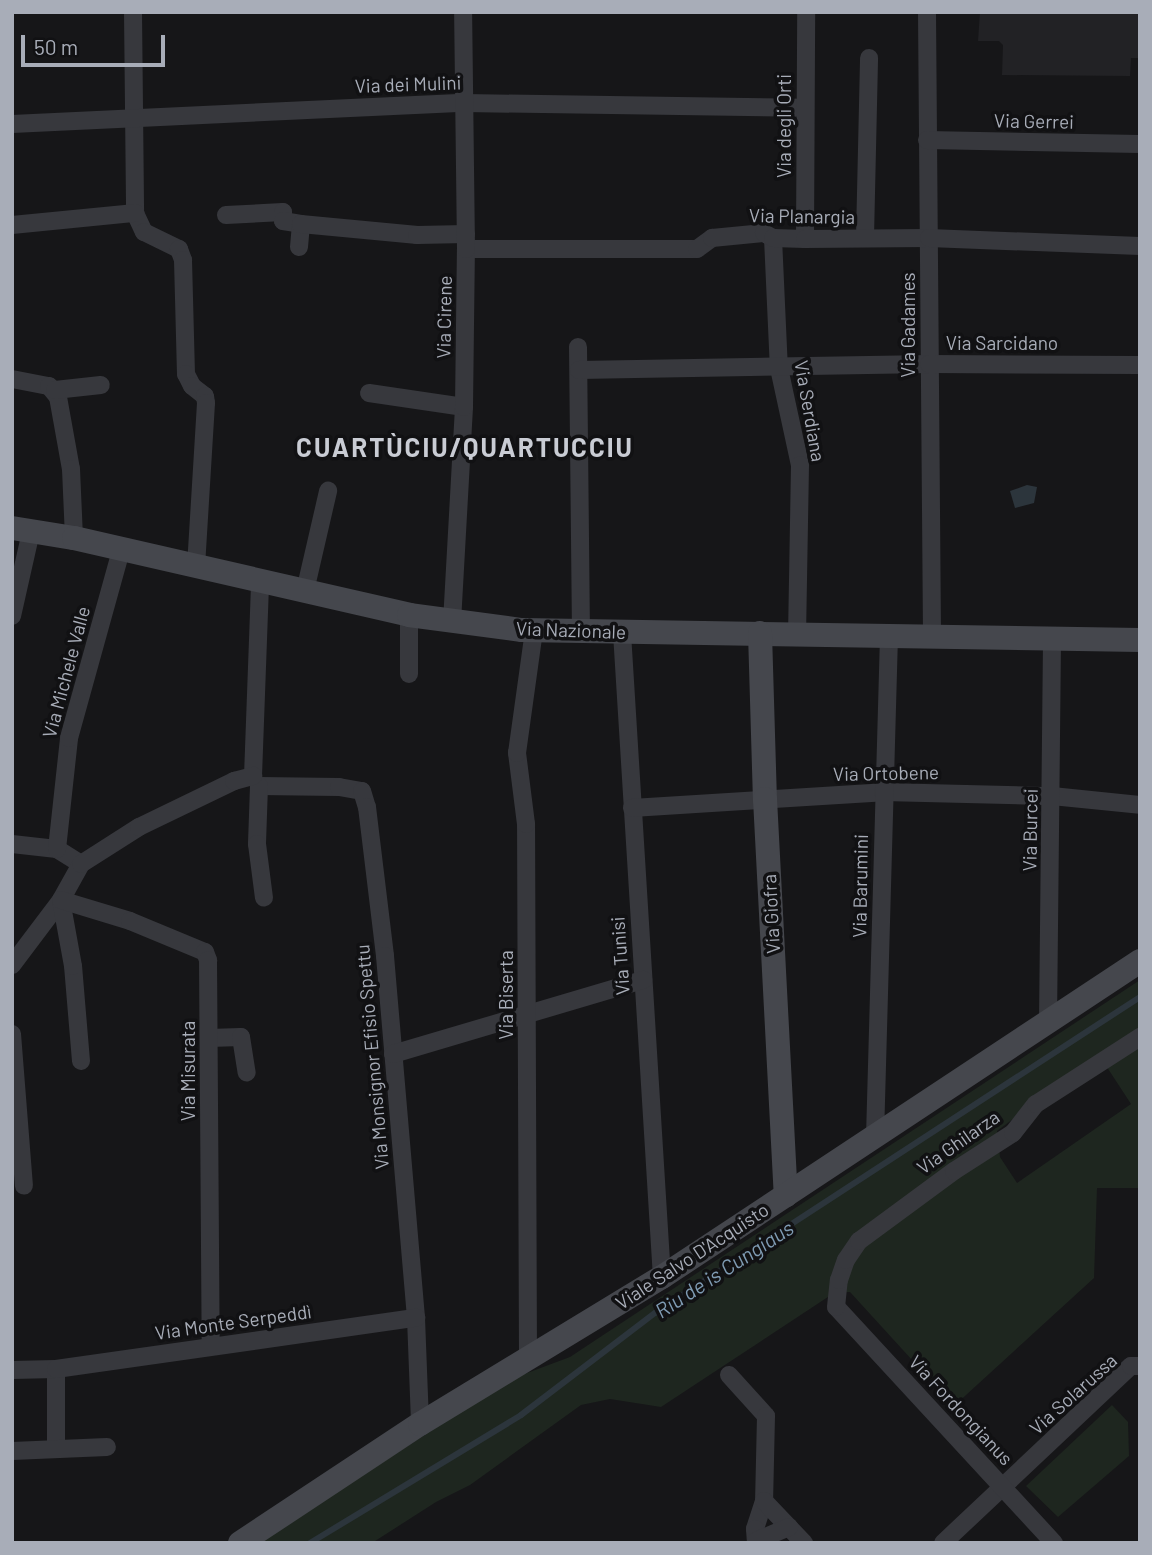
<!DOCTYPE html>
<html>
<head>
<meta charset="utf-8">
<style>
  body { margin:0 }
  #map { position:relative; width:1152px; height:1555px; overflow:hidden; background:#161618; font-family:Barlow,sans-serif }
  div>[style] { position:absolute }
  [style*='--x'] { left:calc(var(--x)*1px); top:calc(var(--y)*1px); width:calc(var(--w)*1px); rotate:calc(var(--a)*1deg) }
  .built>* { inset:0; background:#222225 }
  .green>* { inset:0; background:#1e261f }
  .water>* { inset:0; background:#2c353c }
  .stream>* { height:6px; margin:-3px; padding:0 3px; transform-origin:3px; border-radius:3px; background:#2c353c }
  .street>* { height:18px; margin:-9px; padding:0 9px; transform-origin:9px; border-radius:9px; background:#37383d }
  .secondary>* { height:24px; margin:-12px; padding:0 12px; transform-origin:12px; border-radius:12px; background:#45474d }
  span { translate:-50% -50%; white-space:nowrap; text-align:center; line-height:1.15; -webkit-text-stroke:7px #111113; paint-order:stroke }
  .street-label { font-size:19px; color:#a8adb8 }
  .water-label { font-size:21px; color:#7f9bb3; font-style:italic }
  .district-label { font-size:26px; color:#c9ccd4; font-weight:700; letter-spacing:2px }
  .frame { position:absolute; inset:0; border:14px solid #a8adb8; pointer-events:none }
  .scale { position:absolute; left:21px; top:35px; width:144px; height:32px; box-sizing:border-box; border:4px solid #a8adb8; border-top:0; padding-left:9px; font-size:21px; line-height:24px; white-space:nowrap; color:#a8adb8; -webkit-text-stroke:5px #111113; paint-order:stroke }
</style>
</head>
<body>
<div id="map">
  <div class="built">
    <i style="clip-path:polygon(980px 12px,1140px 12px,1140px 58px,1131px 58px,1130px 76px,1002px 75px,1003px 45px,999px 41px,978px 41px)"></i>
  </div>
  <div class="green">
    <i style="clip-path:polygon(evenodd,1140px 980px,1140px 1188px,1097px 1188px,1094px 1278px,954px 1406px,850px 1292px,834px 1293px,661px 1407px,610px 1399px,581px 1405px,470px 1485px,436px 1502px,372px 1543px,258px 1543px,511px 1379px,570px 1357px,1140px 980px,1099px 1055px,1131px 1104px,1017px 1183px,1000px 1157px,997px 1131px,1099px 1055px)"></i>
    <i style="clip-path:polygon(1112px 1405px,1128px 1422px,1129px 1456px,1058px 1517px,1026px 1486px)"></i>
  </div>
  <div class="water">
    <i style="clip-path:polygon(1027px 485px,1037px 487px,1034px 503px,1015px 508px,1010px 491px)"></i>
  </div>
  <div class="stream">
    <i style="--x:310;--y:1543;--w:247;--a:-31.2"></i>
    <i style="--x:521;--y:1415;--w:168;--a:-37.3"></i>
    <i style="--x:655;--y:1313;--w:579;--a:-33.09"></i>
  </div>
  <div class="street">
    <i style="--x:133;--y:12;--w:201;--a:89.4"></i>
    <i style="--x:135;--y:213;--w:21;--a:65"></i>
    <i style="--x:144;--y:232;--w:39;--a:26"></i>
    <i style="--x:179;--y:249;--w:12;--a:70"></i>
    <i style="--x:183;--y:260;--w:114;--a:88.5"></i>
    <i style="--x:186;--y:374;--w:13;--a:63"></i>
    <i style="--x:192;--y:386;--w:16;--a:38"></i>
    <i style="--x:205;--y:396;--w:7;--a:82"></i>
    <i style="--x:206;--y:403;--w:164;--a:93.5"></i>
    <i style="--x:927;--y:12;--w:625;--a:89.54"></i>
    <i style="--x:12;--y:124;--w:452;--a:-2.7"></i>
    <i style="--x:464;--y:103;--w:341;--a:0.8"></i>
    <i style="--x:927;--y:140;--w:213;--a:1.1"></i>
    <i style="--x:226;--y:215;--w:57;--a:-3"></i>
    <i style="--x:283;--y:212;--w:9;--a:90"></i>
    <i style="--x:283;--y:221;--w:18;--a:9"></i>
    <i style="--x:12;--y:225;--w:124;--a:-5.6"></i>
    <i style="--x:865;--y:237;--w:179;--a:-88.7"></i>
    <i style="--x:773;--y:238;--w:130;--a:87.4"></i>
    <i style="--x:779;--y:368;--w:99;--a:77.8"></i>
    <i style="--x:800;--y:465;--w:167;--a:91"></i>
    <i style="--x:805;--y:239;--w:227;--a:-89.7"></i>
    <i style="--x:299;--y:247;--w:23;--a:-85"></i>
    <i style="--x:301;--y:224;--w:117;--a:5.4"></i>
    <i style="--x:417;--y:235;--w:49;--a:-1.2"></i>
    <i style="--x:466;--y:249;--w:231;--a:0"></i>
    <i style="--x:697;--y:249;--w:19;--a:-36"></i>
    <i style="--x:712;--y:238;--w:52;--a:-5.5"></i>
    <i style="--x:764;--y:233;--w:10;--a:29"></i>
    <i style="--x:773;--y:238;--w:32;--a:2"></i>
    <i style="--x:805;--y:239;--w:124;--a:-0.5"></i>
    <i style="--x:929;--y:238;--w:211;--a:2.2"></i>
    <i style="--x:578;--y:347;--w:286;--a:89.4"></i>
    <i style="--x:579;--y:370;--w:350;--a:-1"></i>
    <i style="--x:929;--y:364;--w:211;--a:0.3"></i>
    <i style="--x:12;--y:379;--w:38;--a:11"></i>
    <i style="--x:49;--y:386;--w:14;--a:51"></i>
    <i style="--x:58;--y:397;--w:73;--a:79.8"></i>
    <i style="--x:71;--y:469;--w:69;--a:87.5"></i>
    <i style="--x:55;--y:390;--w:46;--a:-6.2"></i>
    <i style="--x:369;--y:393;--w:96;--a:8.4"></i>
    <i style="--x:305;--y:591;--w:103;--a:-77"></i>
    <i style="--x:409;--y:615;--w:59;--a:90"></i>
    <i style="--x:12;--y:616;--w:86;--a:-77.3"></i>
    <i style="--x:452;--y:622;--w:215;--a:-86.8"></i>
    <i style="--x:464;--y:407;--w:158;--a:-89.3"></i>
    <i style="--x:466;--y:249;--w:237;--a:-90.7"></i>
    <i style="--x:622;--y:633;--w:645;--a:86.45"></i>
    <i style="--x:253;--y:776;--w:195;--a:-87.9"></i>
    <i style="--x:259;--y:786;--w:80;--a:0.7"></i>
    <i style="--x:339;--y:787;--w:23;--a:10"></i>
    <i style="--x:362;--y:791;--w:17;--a:73"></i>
    <i style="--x:367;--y:807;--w:150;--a:83.1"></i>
    <i style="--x:385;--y:956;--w:363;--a:85.1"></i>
    <i style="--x:416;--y:1318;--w:106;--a:87.8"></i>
    <i style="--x:259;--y:786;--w:58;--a:92"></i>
    <i style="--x:257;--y:844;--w:54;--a:82.6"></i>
    <i style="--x:632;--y:808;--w:252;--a:-3.6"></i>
    <i style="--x:883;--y:792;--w:169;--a:1.4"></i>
    <i style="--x:1052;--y:796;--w:88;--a:5.8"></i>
    <i style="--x:12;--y:844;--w:45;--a:6.3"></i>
    <i style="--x:57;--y:849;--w:28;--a:32"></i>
    <i style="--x:57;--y:849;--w:112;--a:-83.8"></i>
    <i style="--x:69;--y:738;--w:195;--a:-74.5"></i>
    <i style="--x:12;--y:965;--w:81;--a:-53"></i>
    <i style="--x:61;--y:900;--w:41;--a:-60.9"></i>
    <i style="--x:81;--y:864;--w:69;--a:-32.5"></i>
    <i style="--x:139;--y:827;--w:106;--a:-25.8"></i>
    <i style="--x:234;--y:781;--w:20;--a:-15"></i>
    <i style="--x:1048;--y:1023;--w:386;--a:-89.4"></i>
    <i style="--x:12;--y:1034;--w:152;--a:85.5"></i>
    <i style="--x:209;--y:1038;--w:32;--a:-2"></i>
    <i style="--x:241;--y:1037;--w:36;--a:81"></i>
    <i style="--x:393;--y:1054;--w:261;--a:-16.5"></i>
    <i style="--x:81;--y:1061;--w:95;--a:-94.8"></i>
    <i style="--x:73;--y:966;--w:67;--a:-100.3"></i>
    <i style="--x:61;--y:900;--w:72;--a:16.9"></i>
    <i style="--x:130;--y:921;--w:81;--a:22.5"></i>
    <i style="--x:205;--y:952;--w:9;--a:69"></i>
    <i style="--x:208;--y:960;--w:385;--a:89.6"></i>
    <i style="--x:875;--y:1137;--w:500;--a:-88.4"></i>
    <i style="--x:528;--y:1360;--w:536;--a:-90.21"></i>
    <i style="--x:526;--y:824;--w:72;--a:-97.2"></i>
    <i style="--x:517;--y:753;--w:123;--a:-82.1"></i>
    <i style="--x:56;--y:1369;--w:80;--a:90"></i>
    <i style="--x:12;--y:1370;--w:44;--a:-1.3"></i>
    <i style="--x:56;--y:1369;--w:364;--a:-8.1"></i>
    <i style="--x:729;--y:1375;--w:55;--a:47.9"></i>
    <i style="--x:766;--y:1416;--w:85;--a:91.3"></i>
    <i style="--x:764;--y:1501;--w:29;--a:108"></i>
    <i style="--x:755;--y:1529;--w:14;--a:86"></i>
    <i style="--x:12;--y:1451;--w:95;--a:-2.4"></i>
    <i style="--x:764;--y:1501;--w:58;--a:46.4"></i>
    <i style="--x:756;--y:1541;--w:36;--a:-23"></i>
    <i style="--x:943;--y:1543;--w:258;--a:-43.3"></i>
    <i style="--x:1131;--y:1366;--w:9;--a:0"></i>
    <i style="--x:1054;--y:1543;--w:321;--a:-132.7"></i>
    <i style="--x:836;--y:1307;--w:27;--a:-84"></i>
    <i style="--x:839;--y:1280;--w:21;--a:-71"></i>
    <i style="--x:846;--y:1260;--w:23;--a:-56"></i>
    <i style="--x:859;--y:1241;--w:118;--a:-36.4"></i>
    <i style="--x:954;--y:1171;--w:70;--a:-32.8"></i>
    <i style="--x:1013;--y:1133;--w:37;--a:-52"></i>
    <i style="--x:1036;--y:1104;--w:124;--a:-32.8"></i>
  </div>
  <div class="secondary">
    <i style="--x:12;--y:528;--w:63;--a:9.2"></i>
    <i style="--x:74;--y:538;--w:344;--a:12.9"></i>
    <i style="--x:409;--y:615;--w:114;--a:7.6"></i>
    <i style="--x:522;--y:630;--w:618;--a:0.93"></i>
    <i style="--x:760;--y:633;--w:166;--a:88.3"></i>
    <i style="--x:765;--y:799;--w:397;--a:87"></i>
    <i style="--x:240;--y:1543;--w:216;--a:-33.5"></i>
    <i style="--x:420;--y:1424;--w:283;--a:-31.3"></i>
    <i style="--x:662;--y:1277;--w:573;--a:-33.47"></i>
  </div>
  <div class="street-label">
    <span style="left:408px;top:84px;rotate:-2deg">Via dei Mulini</span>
    <span style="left:1034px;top:121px;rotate:1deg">Via Gerrei</span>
    <span style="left:784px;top:126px;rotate:-90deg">Via degli Orti</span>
    <span style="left:802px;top:216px;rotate:1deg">Via Planargia</span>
    <span style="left:444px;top:317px;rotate:-89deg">Via Cirene</span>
    <span style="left:908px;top:325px;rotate:-90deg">Via Gadames</span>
    <span style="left:1002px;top:343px">Via Sarcidano</span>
    <span style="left:810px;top:411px;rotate:80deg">Via Serdiana</span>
    <span style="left:571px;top:630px;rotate:2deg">Via Nazionale</span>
    <span style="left:66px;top:672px;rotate:-75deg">Via Michele Valle</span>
    <span style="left:886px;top:773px;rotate:-1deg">Via Ortobene</span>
    <span style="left:1030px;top:830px;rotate:-89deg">Via Burcei</span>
    <span style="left:860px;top:886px;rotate:-89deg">Via Barumini</span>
    <span style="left:771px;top:914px;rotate:-93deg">Via Giofra</span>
    <span style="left:620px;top:956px;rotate:-94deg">Via Tunisi</span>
    <span style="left:506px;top:995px;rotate:-90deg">Via Biserta</span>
    <span style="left:372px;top:1057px;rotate:-95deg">Via Monsignor Efisio Spettu</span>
    <span style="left:188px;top:1071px;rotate:-90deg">Via Misurata</span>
    <span style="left:958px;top:1142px;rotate:-35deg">Via Ghilarza</span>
    <span style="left:692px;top:1256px;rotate:-33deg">Viale Salvo D'Acquisto</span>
    <span style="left:233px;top:1322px;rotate:-8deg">Via Monte Serpeddì</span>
    <span style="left:1073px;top:1394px;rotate:-42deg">Via Solarussa</span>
    <span style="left:961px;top:1410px;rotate:47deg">Via Fordongianus</span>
  </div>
  <div class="water-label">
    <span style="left:724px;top:1269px;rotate:-33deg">Riu de is Cungiaus</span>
  </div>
  <div class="district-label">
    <span style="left:465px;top:447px">CUARTÙCIU/QUARTUCCIU</span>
  </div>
  <div class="frame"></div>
  <div class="scale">50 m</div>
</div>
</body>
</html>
